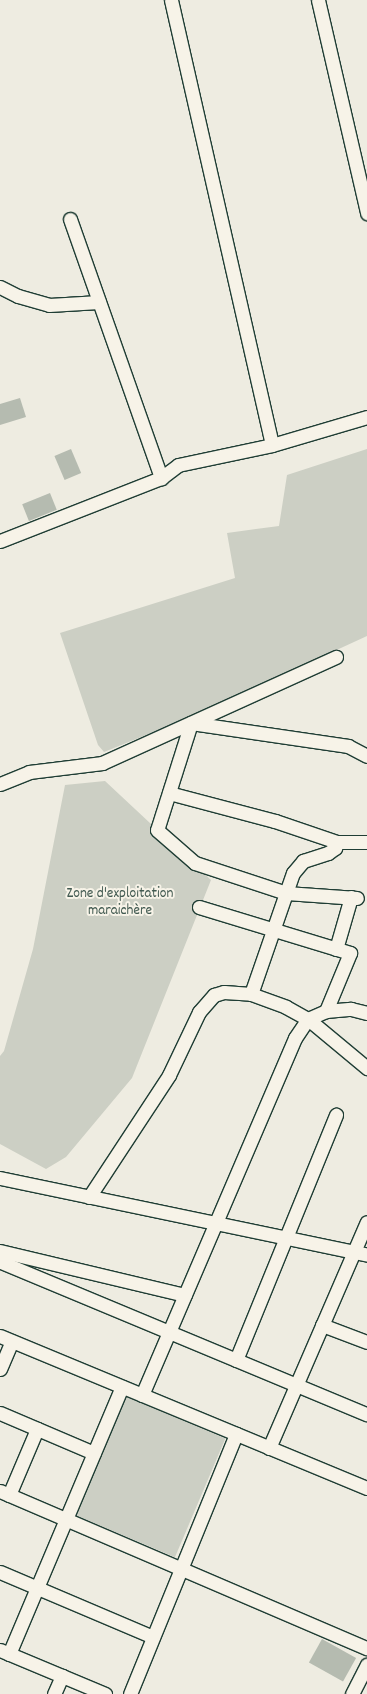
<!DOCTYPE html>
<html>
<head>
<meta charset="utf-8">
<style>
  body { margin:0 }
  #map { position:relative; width:367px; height:1694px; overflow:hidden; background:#eeece1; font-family:Dekko,sans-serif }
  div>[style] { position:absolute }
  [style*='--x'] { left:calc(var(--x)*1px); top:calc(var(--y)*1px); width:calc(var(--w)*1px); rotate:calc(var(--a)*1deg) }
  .green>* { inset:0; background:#cccfc4; transform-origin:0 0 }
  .building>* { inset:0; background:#b5bbb0; transform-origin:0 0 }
  .roads { filter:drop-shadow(1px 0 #1f3d34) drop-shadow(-1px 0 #1f3d34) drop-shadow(0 1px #1f3d34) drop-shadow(0 -1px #1f3d34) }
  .street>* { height:13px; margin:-6.5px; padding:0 6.5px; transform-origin:6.5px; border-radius:6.5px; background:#f7f3e8 }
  span { translate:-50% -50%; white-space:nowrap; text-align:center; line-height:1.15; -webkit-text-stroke:4px #f7f3e8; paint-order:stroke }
  .park-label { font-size:15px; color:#425a51 }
</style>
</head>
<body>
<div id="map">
  <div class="green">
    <i style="clip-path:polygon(367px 449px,367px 636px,193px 716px,104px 752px,98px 745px,60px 633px,235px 578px,227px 533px,279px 526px,287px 475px)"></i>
    <i style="clip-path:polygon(105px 781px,211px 880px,132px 1078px,66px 1157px,46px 1169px,0 1144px,0 1056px,4px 1051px,33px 949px,65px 785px)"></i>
    <i style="left:125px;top:1396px;width:109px;height:129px;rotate:23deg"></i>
  </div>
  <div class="building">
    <i style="clip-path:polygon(20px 398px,26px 417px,0 425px,0 404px)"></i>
    <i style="left:71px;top:449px;width:26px;height:18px;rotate:67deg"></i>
    <i style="left:50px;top:493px;width:18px;height:30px;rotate:68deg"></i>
    <i style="left:322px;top:1639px;width:39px;height:27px;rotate:29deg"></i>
  </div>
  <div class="roads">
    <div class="street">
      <i style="--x:171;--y:0;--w:456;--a:77.2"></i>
      <i style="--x:318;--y:0;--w:219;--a:77"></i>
      <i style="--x:70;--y:219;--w:275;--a:70.6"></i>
      <i style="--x:0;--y:287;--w:20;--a:27"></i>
      <i style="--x:18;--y:296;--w:32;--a:16"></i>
      <i style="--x:49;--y:305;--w:50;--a:-3.4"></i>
      <i style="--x:0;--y:541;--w:173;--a:-21.4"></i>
      <i style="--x:161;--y:478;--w:21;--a:-37"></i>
      <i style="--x:178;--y:465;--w:96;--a:-12"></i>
      <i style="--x:272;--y:445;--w:99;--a:-16.4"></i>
      <i style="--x:191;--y:723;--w:112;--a:107.6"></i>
      <i style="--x:157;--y:830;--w:50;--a:41"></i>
      <i style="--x:195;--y:863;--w:96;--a:18.2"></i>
      <i style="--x:286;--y:893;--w:71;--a:4"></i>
      <i style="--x:191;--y:723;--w:159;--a:8.3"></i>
      <i style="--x:348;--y:746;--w:21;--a:28"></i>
      <i style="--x:0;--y:784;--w:31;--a:-22"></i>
      <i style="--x:29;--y:772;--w:74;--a:-7"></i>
      <i style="--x:102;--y:763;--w:257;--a:-24.4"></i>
      <i style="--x:169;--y:793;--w:110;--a:14.8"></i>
      <i style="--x:275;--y:821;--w:65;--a:18.7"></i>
      <i style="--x:337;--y:842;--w:30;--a:0"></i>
      <i style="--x:199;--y:907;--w:158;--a:16.9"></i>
      <i style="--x:350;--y:953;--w:63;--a:112.5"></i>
      <i style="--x:336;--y:949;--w:54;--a:-73.9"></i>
      <i style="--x:251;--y:994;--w:128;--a:-70.9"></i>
      <i style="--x:293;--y:873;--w:16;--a:-50"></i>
      <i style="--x:303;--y:861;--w:26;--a:-18"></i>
      <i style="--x:328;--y:853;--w:9;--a:-36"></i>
      <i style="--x:335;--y:848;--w:6;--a:-72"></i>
      <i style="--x:0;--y:1178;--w:375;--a:11.8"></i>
      <i style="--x:89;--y:1197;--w:146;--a:-56.7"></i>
      <i style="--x:169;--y:1075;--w:70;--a:-64.5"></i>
      <i style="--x:199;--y:1012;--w:23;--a:-49"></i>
      <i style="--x:214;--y:995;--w:10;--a:-17"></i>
      <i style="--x:224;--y:992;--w:27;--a:4"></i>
      <i style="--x:251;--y:994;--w:37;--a:20"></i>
      <i style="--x:286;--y:1007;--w:25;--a:29"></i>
      <i style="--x:308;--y:1019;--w:77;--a:39.7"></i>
      <i style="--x:0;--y:1251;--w:190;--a:13.4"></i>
      <i style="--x:1;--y:1262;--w:396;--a:22.6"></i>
      <i style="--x:322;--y:1325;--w:48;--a:20.7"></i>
      <i style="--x:0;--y:1336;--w:397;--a:22.5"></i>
      <i style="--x:236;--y:1360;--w:265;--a:-67.8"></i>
      <i style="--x:0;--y:1369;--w:30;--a:-67"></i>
      <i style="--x:142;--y:1395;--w:388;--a:-66.8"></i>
      <i style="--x:295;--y:1038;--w:23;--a:-56"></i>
      <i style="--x:308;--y:1019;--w:20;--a:-24"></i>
      <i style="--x:326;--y:1011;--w:25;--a:-5"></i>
      <i style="--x:351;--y:1009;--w:16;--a:14"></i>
      <i style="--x:0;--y:1413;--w:102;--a:23.1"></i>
      <i style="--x:269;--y:1448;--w:246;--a:-66.6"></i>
      <i style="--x:0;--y:1491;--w:399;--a:23.2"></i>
      <i style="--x:9;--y:1495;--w:72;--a:-67"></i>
      <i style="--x:0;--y:1572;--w:166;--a:23"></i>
      <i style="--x:0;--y:1650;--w:114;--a:22.7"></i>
      <i style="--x:9;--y:1654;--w:290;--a:-67.1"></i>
      <i style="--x:54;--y:1694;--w:20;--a:-66"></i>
      <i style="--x:130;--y:1694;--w:281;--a:-67.8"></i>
      <i style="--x:352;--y:1694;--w:33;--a:-63"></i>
    </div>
  </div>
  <div class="park-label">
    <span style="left:120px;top:903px">Zone d'exploitation<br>maraichère</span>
  </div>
</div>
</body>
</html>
